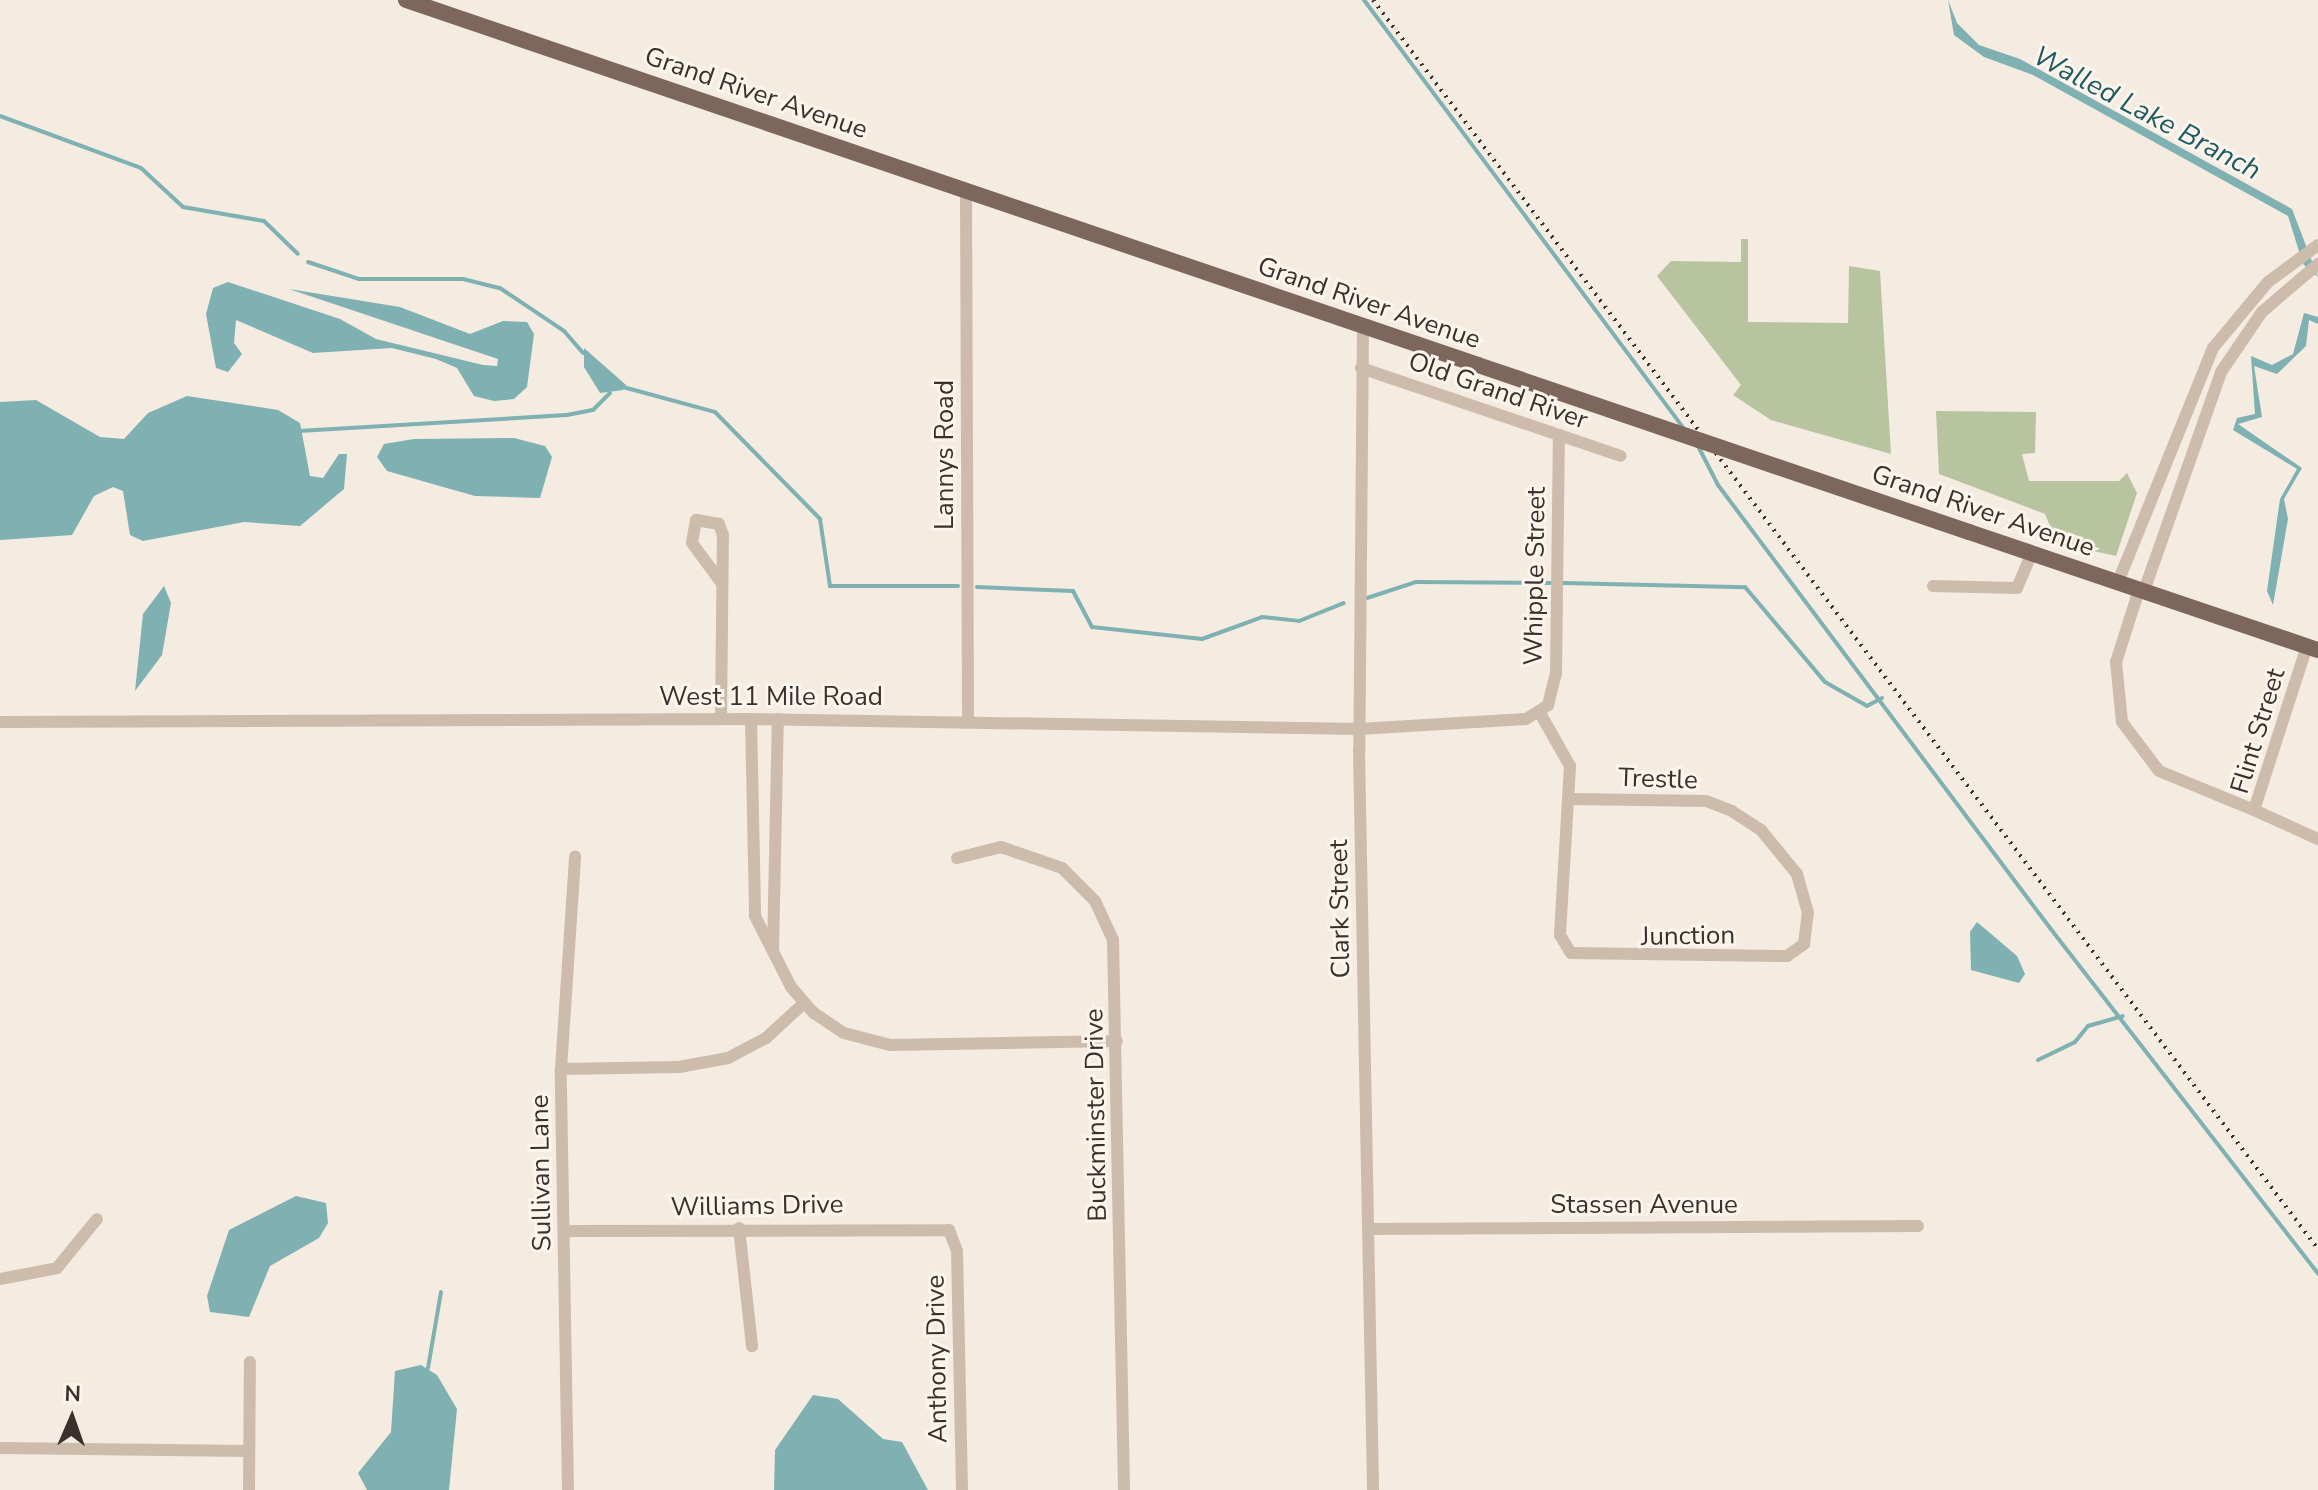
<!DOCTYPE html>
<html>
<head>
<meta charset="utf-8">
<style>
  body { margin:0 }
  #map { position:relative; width:2318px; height:1490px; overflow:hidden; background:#f4ebe1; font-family:"Nunito Sans",sans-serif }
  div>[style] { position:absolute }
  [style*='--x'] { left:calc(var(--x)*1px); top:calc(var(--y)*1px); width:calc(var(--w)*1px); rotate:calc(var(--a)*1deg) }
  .green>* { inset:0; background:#b8c4a0 }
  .water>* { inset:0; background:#7fb0b2 }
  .stream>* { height:4px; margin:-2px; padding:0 2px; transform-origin:2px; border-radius:2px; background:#7fb0b2 }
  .minor>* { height:12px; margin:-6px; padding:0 6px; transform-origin:6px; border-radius:6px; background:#cdbbac }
  .major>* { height:16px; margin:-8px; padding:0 8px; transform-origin:8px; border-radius:8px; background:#7d675c }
  .rail>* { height:4px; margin-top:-2px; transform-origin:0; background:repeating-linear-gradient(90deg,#3b302b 0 2px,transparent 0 8px) }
  .major-bridge>* { height:16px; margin:-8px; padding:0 8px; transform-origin:8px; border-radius:8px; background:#7d675c }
  span { translate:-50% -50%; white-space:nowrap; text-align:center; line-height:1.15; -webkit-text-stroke:6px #fbf5ee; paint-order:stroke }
  .street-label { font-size:26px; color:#3b302b }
  .water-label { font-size:28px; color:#1f5a5e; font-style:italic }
  .north { position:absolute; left:32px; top:1378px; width:80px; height:80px; -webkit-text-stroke:6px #fbf5ee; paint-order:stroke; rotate:2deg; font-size:22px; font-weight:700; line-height:32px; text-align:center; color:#3b302b }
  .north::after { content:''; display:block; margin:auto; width:28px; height:36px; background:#3b302b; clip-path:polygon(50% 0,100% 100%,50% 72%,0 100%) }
</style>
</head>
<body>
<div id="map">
  <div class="green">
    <i style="clip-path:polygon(1741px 239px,1748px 239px,1748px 322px,1848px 323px,1849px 266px,1880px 271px,1891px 454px,1771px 420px,1733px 395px,1741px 385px,1657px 276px,1671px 261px,1741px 262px)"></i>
    <i style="clip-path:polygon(1936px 411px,2036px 412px,2035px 453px,2022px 454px,2029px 481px,2119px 481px,2127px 473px,2137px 493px,2116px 556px,2057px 543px,2045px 514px,1939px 474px)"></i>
  </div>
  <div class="water">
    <i style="clip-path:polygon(1948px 0,1957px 23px,1979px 45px,2020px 59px,2292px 209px,2318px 277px,2303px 264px,2288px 216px,2033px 75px,1984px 57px,1954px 35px)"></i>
    <i style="clip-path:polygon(228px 282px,340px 319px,376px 339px,483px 365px,497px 366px,498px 359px,289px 289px,400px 307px,470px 334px,503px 321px,527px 322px,534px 334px,527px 387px,514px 399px,494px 401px,474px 396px,457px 368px,436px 359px,392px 348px,313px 353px,236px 320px,234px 343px,242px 354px,228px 372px,216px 368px,206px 314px,213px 288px)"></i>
    <i style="clip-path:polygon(2304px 313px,2318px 317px,2318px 324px,2309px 320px,2306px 346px,2277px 374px,2254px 366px,2262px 417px,2238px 424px,2302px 468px,2284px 499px,2288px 519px,2273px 605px,2267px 591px,2280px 499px,2297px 469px,2233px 430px,2237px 418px,2255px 414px,2251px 356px,2272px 365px,2293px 354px)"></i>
    <i style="clip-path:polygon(584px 348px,626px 385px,623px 390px,600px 393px,584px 367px)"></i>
    <i style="clip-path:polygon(187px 396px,278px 410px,300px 423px,310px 476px,323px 478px,339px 454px,347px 454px,344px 489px,300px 526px,244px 522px,143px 541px,130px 535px,123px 491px,113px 487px,94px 496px,72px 535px,0 540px,0 402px,36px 400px,100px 437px,124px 439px,148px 413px)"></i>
    <i style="clip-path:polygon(514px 438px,545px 446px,552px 457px,540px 498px,475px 496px,387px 471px,377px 457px,384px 444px,414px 439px)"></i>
    <i style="clip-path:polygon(164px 586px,171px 603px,162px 655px,135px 691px,143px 614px)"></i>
    <i style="clip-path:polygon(1977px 922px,2017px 956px,2025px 974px,2019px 983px,1971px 970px,1970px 932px)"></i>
    <i style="clip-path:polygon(296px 1196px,326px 1203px,328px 1223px,319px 1238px,270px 1266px,249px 1317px,210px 1312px,207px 1296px,229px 1230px)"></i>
    <i style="clip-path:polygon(421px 1365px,437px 1375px,457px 1409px,449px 1490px,367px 1490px,358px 1473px,391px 1432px,395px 1371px)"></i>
    <i style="clip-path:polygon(813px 1395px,838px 1399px,883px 1439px,902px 1442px,928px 1490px,774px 1490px,775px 1450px)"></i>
  </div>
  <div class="stream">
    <i style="--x:1364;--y:0;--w:537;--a:53.26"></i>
    <i style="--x:0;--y:116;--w:150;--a:20.2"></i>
    <i style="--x:141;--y:168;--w:57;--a:42.9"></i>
    <i style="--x:183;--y:207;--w:82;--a:9.8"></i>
    <i style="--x:264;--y:221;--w:47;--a:44.1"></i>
    <i style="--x:308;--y:262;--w:54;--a:18.4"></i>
    <i style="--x:359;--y:279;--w:104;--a:0"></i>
    <i style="--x:463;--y:279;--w:38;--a:14"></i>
    <i style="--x:500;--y:288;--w:77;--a:33.9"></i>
    <i style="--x:564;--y:331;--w:29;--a:49"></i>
    <i style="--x:623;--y:387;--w:95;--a:15.2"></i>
    <i style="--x:715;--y:412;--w:150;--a:45.5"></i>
    <i style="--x:820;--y:519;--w:68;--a:81.5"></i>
    <i style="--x:830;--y:586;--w:128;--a:0"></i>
    <i style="--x:299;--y:431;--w:268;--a:-3.4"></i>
    <i style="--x:567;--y:415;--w:26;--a:-11"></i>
    <i style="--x:593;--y:410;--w:24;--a:-45"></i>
    <i style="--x:1698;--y:446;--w:44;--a:62.9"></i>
    <i style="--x:1718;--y:485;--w:554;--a:53.15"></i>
    <i style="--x:2050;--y:928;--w:438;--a:52.2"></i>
    <i style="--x:1563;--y:583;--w:182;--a:1.3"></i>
    <i style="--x:1745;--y:587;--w:124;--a:49.9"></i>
    <i style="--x:1825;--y:682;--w:48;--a:29.7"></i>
    <i style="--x:1867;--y:706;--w:17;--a:-28"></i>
    <i style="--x:977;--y:587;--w:96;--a:2.4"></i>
    <i style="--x:1073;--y:591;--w:41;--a:62.2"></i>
    <i style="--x:1092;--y:627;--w:111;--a:6.2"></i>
    <i style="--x:1202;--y:639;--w:64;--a:-20.1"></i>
    <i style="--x:1262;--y:617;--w:37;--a:6"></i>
    <i style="--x:1299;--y:621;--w:48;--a:-21.8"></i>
    <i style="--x:1367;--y:598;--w:52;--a:-18.1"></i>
    <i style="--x:1416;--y:582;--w:134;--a:0.4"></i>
    <i style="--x:2038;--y:1060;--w:41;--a:-25.9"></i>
    <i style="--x:2075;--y:1042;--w:21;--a:-51"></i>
    <i style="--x:2088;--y:1026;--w:36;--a:-16"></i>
    <i style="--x:428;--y:1368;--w:77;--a:-80.3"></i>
  </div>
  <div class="minor">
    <i style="--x:966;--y:190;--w:530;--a:89.78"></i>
    <i style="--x:1363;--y:326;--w:425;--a:90.5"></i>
    <i style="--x:1359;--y:751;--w:739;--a:88.91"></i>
    <i style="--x:1361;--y:368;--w:274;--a:18.7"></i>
    <i style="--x:2118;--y:582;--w:253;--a:-67.9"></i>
    <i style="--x:2213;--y:348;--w:86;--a:-50.2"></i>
    <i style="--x:2268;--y:282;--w:62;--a:-36.5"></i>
    <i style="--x:1933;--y:586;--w:84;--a:1.4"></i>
    <i style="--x:2017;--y:588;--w:38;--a:-67"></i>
    <i style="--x:2139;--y:590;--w:76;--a:107.7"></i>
    <i style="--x:2116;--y:662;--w:60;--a:84.3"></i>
    <i style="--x:2122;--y:722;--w:61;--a:52.9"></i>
    <i style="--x:2159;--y:771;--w:103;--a:22.3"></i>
    <i style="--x:2144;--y:591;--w:232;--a:-70.6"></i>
    <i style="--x:2221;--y:372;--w:73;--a:-55.7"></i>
    <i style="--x:2262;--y:312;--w:74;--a:-40.6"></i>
    <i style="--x:2307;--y:646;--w:172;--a:107.9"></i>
    <i style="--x:2254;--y:810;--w:70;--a:24.4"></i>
    <i style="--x:1540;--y:713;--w:61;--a:60.5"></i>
    <i style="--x:1570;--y:766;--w:169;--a:93.4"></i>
    <i style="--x:1560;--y:935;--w:21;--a:59"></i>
    <i style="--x:1571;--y:953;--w:216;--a:0.8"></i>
    <i style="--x:1787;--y:956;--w:21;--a:-35"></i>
    <i style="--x:1804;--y:944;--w:31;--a:-83"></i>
    <i style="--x:1808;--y:913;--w:41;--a:-105.8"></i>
    <i style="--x:1797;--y:874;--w:57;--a:-129.3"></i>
    <i style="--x:1761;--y:830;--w:35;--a:-147"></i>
    <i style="--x:1732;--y:811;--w:28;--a:-159"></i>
    <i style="--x:1706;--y:801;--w:134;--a:-179.1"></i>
    <i style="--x:721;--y:719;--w:184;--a:-89.4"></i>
    <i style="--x:723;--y:535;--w:12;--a:-110"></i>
    <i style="--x:719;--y:524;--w:23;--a:-170"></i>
    <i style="--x:696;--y:520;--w:23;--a:100"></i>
    <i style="--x:692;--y:543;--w:49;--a:53.4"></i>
    <i style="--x:751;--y:719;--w:197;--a:88.8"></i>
    <i style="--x:755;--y:916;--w:80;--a:63.1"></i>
    <i style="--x:791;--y:987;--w:35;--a:49"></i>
    <i style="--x:814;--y:1013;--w:36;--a:34"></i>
    <i style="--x:844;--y:1033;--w:48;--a:14.6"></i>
    <i style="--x:890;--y:1045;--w:227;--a:-1"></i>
    <i style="--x:0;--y:722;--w:751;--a:-0.23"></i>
    <i style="--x:751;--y:719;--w:608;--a:0.94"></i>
    <i style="--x:1359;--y:729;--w:167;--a:-3.4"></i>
    <i style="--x:1526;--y:719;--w:26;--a:-32"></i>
    <i style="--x:1548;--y:705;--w:32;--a:-76"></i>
    <i style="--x:1556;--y:674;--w:239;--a:-89.3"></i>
    <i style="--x:957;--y:858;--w:45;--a:-14"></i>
    <i style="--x:1001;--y:847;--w:65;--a:19"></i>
    <i style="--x:1062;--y:868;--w:47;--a:45"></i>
    <i style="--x:1095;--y:901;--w:43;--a:65.2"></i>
    <i style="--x:1113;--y:940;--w:550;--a:88.85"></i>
    <i style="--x:773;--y:951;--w:232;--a:-88.8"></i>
    <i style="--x:561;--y:1069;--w:118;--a:-1"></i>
    <i style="--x:679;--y:1067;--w:50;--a:-10.4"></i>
    <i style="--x:728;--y:1058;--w:43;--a:-27.8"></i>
    <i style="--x:766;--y:1038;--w:52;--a:-42.6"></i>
    <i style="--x:739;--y:1228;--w:119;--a:83.7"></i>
    <i style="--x:1370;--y:1229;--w:548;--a:-0.31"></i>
    <i style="--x:564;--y:1231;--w:385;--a:-0.1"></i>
    <i style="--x:949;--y:1230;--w:22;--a:69"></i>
    <i style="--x:957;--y:1251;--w:239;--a:88.8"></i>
    <i style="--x:0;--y:1279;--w:58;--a:-10.9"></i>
    <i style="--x:57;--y:1268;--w:63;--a:-50.8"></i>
    <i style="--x:0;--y:1448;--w:249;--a:0.7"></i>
    <i style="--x:249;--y:1490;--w:128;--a:-89.6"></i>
    <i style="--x:568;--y:1490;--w:421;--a:-91"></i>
    <i style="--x:561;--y:1069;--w:213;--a:-86.2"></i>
  </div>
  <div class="major">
    <i style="--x:406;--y:0;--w:1132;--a:18.8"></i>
    <i style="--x:1969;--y:532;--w:368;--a:18.7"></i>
  </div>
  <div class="rail">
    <i style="--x:1373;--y:0;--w:1566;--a:52.89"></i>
  </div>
  <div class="major-bridge">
    <i style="--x:1478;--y:365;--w:519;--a:18.78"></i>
  </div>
  <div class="street-label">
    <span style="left:756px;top:93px;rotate:19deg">Grand River Avenue</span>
    <span style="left:1369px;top:303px;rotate:19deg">Grand River Avenue</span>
    <span style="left:1498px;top:391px;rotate:19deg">Old Grand River</span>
    <span style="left:945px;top:455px;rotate:-90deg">Lannys Road</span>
    <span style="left:1983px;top:511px;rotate:19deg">Grand River Avenue</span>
    <span style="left:1535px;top:576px;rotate:-89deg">Whipple Street</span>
    <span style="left:771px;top:697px">West 11 Mile Road</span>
    <span style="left:2258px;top:731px;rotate:-73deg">Flint Street</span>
    <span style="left:1658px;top:779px;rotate:2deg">Trestle</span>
    <span style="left:1340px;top:909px;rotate:-91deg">Clark Street</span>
    <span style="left:1688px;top:936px;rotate:-1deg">Junction</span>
    <span style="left:1096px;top:1115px;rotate:-91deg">Buckminster Drive</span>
    <span style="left:541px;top:1173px;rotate:-91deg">Sullivan Lane</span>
    <span style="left:1644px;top:1205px">Stassen Avenue</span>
    <span style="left:757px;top:1206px;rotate:-1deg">Williams Drive</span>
    <span style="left:937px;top:1359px;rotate:-91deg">Anthony Drive</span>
  </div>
  <div class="water-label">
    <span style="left:2147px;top:113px;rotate:28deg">Walled Lake Branch</span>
  </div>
  <div class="north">N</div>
</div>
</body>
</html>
